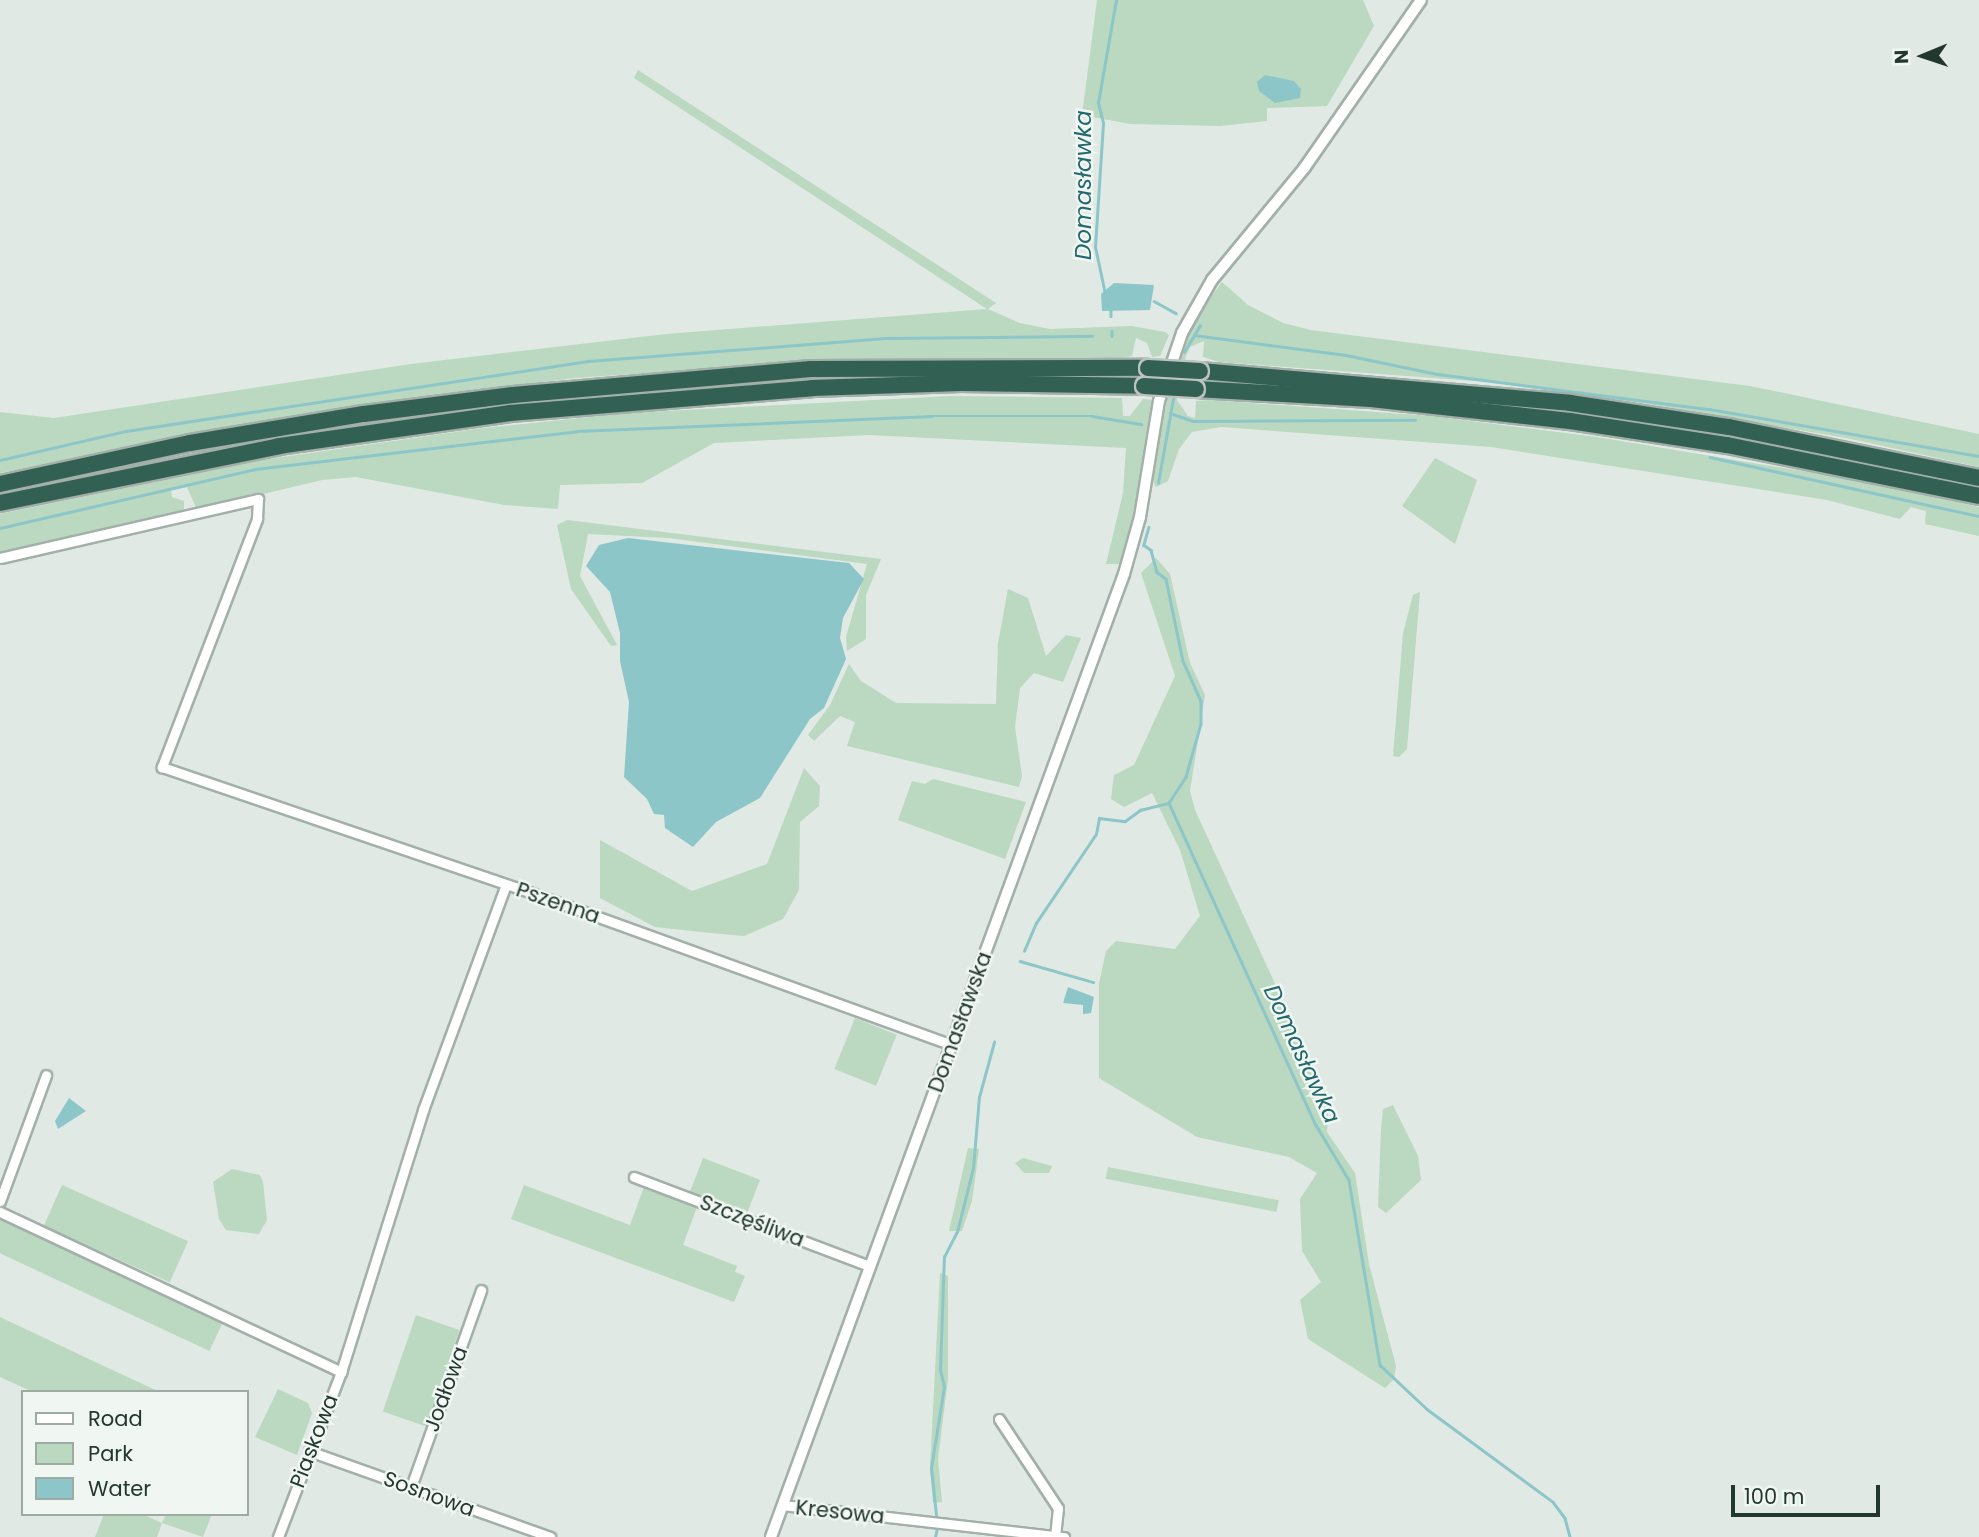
<!DOCTYPE html>
<html>
<head>
<meta charset="utf-8">
<style>
  body { margin:0 }
  #map { position:relative; width:1979px; height:1537px; overflow:hidden; background:#e0e9e4; font-family:Poppins,sans-serif }
  div>[style] { position:absolute }
  [style*='--x'] { left:calc(var(--x)*1px); top:calc(var(--y)*1px); width:calc(var(--w)*1px); rotate:calc(var(--a)*1deg) }
  .green>* { inset:0; background:#bbd8c0; transform-origin:0 0 }
  .water>* { inset:0; background:#8dc6c9 }
  .stream>* { height:2.5px; margin:-1.25px; padding:0 1.25px; transform-origin:1.25px; border-radius:1.25px; background:#8dc6c9 }
  .roads { filter:drop-shadow(2px 0 #a3b0aa) drop-shadow(-2px 0 #a3b0aa) drop-shadow(0 2px #a3b0aa) drop-shadow(0 -2px #a3b0aa) }
  .minor>* { height:9px; margin:-4.5px; padding:0 4.5px; transform-origin:4.5px; border-radius:4.5px; background:#fff }
  .tertiary>* { height:10px; margin:-5px; padding:0 5px; transform-origin:5px; border-radius:5px; background:#fff }
  .motorway>* { height:16px; margin:-8px; padding:0 8px; transform-origin:8px; border-radius:8px; background:#326052 }
  .bridges { filter:drop-shadow(2px 0 #bdc3c1) drop-shadow(-2px 0 #bdc3c1) drop-shadow(0 2px #bdc3c1) drop-shadow(0 -2px #bdc3c1) }
  .motorway-bridge>* { height:16px; margin:-8px; padding:0 8px; transform-origin:8px; border-radius:8px; background:#326052 }
  span { translate:-50% -50%; white-space:nowrap; text-align:center; line-height:1.15; -webkit-text-stroke:5px #f0f6f2; paint-order:stroke }
  .street-label { font-size:21px; color:#223730 }
  .water-label { font-size:23px; color:#23686d; font-style:italic }
  .legend { position:absolute; left:21px; top:1390px; width:228px; height:126px; box-sizing:border-box; background:#f0f6f2; border:2px solid #9eaaa4; margin:0; padding:9px 12px; list-style:none; font-size:21px; color:#223730 }
  .legend li { display:flex; align-items:center; gap:14px; height:35px }
  .legend b { width:35px; border:2px solid #9eaaa4 }
  .north { position:absolute; left:1888px; top:21px; width:70px; height:70px; -webkit-text-stroke:5px #f0f6f2; paint-order:stroke; rotate:268deg; font-size:19px; font-weight:700; line-height:28px; text-align:center; color:#223730 }
  .north::after { content:''; display:block; margin:auto; width:24px; height:32px; background:#223730; clip-path:polygon(50% 0,100% 100%,50% 72%,0 100%) }
  .scale { position:absolute; left:1731px; top:1485px; width:149px; height:32px; box-sizing:border-box; border:4px solid #223730; border-top:0; padding-left:9px; font-size:21px; line-height:24px; white-space:nowrap; color:#223730; -webkit-text-stroke:5px #f0f6f2; paint-order:stroke }
</style>
</head>
<body>
<div id="map">
  <div class="green">
    <i style="clip-path:polygon(1097px 0,1363px 0,1374px 26px,1327px 106px,1267px 108px,1267px 121px,1220px 126px,1130px 124px,1082px 115px)"></i>
    <i style="clip-path:polygon(638px 70px,996px 303px,988px 309px,1020px 323px,1050px 329px,1132px 326px,1165px 332px,1169px 335px,1160px 356px,1152px 357px,1147px 343px,1136px 338px,1132px 356px,1120px 358px,857px 359px,574px 378px,309px 413px,0 473px,0 412px,54px 418px,411px 364px,666px 334px,987px 309px,634px 78px)"></i>
    <i style="clip-path:polygon(1222px 282px,1248px 305px,1283px 323px,1311px 330px,1750px 386px,1979px 434px,1979px 467px,1851px 439px,1649px 404px,1487px 382px,1219px 362px,1203px 357px,1204px 341px,1190px 347px,1186px 356px,1177px 400px,1188px 416px,1195px 418px,1196px 401px,1210px 400px,1431px 416px,1597px 437px,1868px 482px,1979px 507px,1979px 536px,1925px 524px,1926px 511px,1911px 507px,1900px 519px,1827px 500px,1491px 447px,1221px 427px,1192px 432px,1179px 449px,1168px 481px,1156px 487px,1151px 478px,1176px 356px,1195px 318px)"></i>
    <i style="clip-path:polygon(950px 396px,1122px 398px,1123px 416px,1130px 416px,1143px 399px,1154px 400px,1132px 527px,1120px 564px,1106px 564px,1123px 493px,1126px 448px,869px 435px,714px 443px,642px 483px,560px 485px,558px 509px,504px 505px,356px 477px,322px 480px,197px 510px,187px 487px,171px 490px,172px 497px,184px 501px,184px 512px,0 553px,0 514px,262px 460px,483px 428px,629px 413px)"></i>
    <i style="clip-path:polygon(1435px 458px,1477px 480px,1455px 544px,1402px 506px)"></i>
    <i style="clip-path:polygon(567px 520px,881px 559px,866px 595px,866px 639px,847px 651px,846px 637px,867px 564px,669px 538px,588px 534px,580px 576px,617px 645px,611px 646px,571px 589px,557px 525px)"></i>
    <i style="clip-path:polygon(1156px 558px,1170px 574px,1190px 663px,1205px 695px,1190px 791px,1195px 810px,1329px 1101px,1327px 1132px,1355px 1173px,1369px 1264px,1396px 1366px,1394px 1379px,1385px 1388px,1308px 1339px,1300px 1300px,1321px 1282px,1302px 1251px,1300px 1199px,1317px 1173px,1289px 1157px,1197px 1137px,1099px 1078px,1099px 984px,1106px 951px,1116px 941px,1175px 949px,1200px 916px,1180px 850px,1152px 793px,1124px 807px,1111px 799px,1114px 775px,1134px 765px,1175px 676px,1141px 573px)"></i>
    <i style="clip-path:polygon(1008px 589px,1028px 598px,1046px 656px,1066px 635px,1081px 638px,1063px 682px,1034px 673px,1020px 688px,1015px 727px,1022px 776px,1019px 787px,847px 746px,855px 722px,840px 716px,814px 741px,808px 735px,830px 705px,849px 664px,861px 681px,896px 703px,996px 704px,998px 643px)"></i>
    <i style="clip-path:polygon(1420px 592px,1407px 749px,1399px 757px,1393px 756px,1403px 633px,1413px 595px)"></i>
    <i style="clip-path:polygon(804px 768px,820px 786px,819px 806px,800px 822px,799px 890px,783px 919px,744px 936px,701px 932px,655px 927px,600px 898px,600px 840px,692px 891px,767px 864px)"></i>
    <i style="clip-path:polygon(933px 779px,1026px 802px,1005px 859px,898px 820px,912px 781px,925px 784px)"></i>
    <i style="left:855px;top:1018px;width:45px;height:55px;rotate:22deg"></i>
    <i style="clip-path:polygon(1393px 1105px,1418px 1156px,1421px 1180px,1386px 1213px,1378px 1207px,1381px 1129px,1383px 1109px)"></i>
    <i style="clip-path:polygon(968px 1148px,979px 1149px,972px 1201px,962px 1231px,949px 1231px)"></i>
    <i style="left:703px;top:1158px;width:61px;height:38px;rotate:21deg"></i>
    <i style="clip-path:polygon(1023px 1158px,1052px 1166px,1049px 1173px,1024px 1173px,1015px 1163px)"></i>
    <i style="left:1108px;top:1167px;width:174px;height:12px;rotate:11deg"></i>
    <i style="clip-path:polygon(232px 1169px,260px 1175px,263px 1182px,267px 1220px,259px 1234px,226px 1230px,219px 1219px,213px 1182px)"></i>
    <i style="left:62px;top:1185px;width:138px;height:45px;rotate:24deg"></i>
    <i style="clip-path:polygon(524px 1185px,630px 1225px,644px 1187px,697px 1207px,683px 1245px,737px 1266px,735px 1272px,745px 1276px,734px 1302px,511px 1219px)"></i>
    <i style="left:0;top:1218px;width:246px;height:32px;rotate:25deg"></i>
    <i style="clip-path:polygon(940px 1273px,948px 1276px,948px 1379px,938px 1459px,942px 1502px,933px 1503px,930px 1468px)"></i>
    <i style="left:416px;top:1315px;width:46px;height:102px;rotate:19deg"></i>
    <i style="clip-path:polygon(0 1317px,108px 1368px,160px 1392px,33px 1392px,0 1377px)"></i>
    <i style="clip-path:polygon(278px 1389px,308px 1403px,312px 1413px,297px 1455px,255px 1437px)"></i>
    <i style="clip-path:polygon(104px 1514px,142px 1514px,162px 1523px,166px 1514px,212px 1514px,203px 1537px,162px 1523px,157px 1537px,95px 1537px)"></i>
  </div>
  <div class="water">
    <i style="clip-path:polygon(1265px 75px,1294px 81px,1301px 89px,1300px 98px,1275px 103px,1259px 91px,1257px 82px)"></i>
    <i style="clip-path:polygon(1114px 283px,1154px 285px,1150px 310px,1102px 311px,1101px 294px)"></i>
    <i style="clip-path:polygon(628px 538px,849px 563px,864px 579px,843px 618px,840px 638px,846px 659px,824px 708px,810px 719px,760px 798px,716px 822px,693px 847px,665px 828px,664px 815px,654px 814px,647px 799px,624px 777px,629px 702px,620px 661px,620px 633px,610px 592px,586px 566px,599px 545px)"></i>
    <i style="clip-path:polygon(1068px 987px,1094px 997px,1091px 1013px,1083px 1014px,1083px 1005px,1063px 1003px)"></i>
    <i style="clip-path:polygon(69px 1098px,86px 1111px,58px 1129px,55px 1121px)"></i>
  </div>
  <div class="stream">
    <i style="--x:1105;--y:294;--w:48;--a:-102"></i>
    <i style="--x:1095;--y:247;--w:124;--a:-86.3"></i>
    <i style="--x:1103;--y:123;--w:21;--a:-104"></i>
    <i style="--x:1098;--y:103;--w:105;--a:-80.1"></i>
    <i style="--x:1154;--y:301;--w:25;--a:29"></i>
    <i style="--x:1111;--y:311;--w:5;--a:90"></i>
    <i style="--x:1112;--y:331;--w:5;--a:90"></i>
    <i style="--x:1194;--y:335;--w:153;--a:7.5"></i>
    <i style="--x:1346;--y:355;--w:94;--a:11.7"></i>
    <i style="--x:1438;--y:374;--w:273;--a:7.4"></i>
    <i style="--x:1709;--y:409;--w:274;--a:9.9"></i>
    <i style="--x:1184;--y:352;--w:31;--a:-59"></i>
    <i style="--x:1170;--y:413;--w:24;--a:19"></i>
    <i style="--x:1193;--y:421;--w:222;--a:-0.3"></i>
    <i style="--x:1710;--y:457;--w:275;--a:12.4"></i>
    <i style="--x:0;--y:460;--w:129;--a:-13"></i>
    <i style="--x:126;--y:431;--w:467;--a:-8.6"></i>
    <i style="--x:588;--y:361;--w:301;--a:-4.4"></i>
    <i style="--x:888;--y:338;--w:204;--a:-0.6"></i>
    <i style="--x:1158;--y:483;--w:91;--a:-79.9"></i>
    <i style="--x:1149;--y:527;--w:19;--a:106"></i>
    <i style="--x:1144;--y:545;--w:9;--a:36"></i>
    <i style="--x:1151;--y:550;--w:23;--a:75"></i>
    <i style="--x:1157;--y:572;--w:11;--a:38"></i>
    <i style="--x:1166;--y:579;--w:84;--a:78.3"></i>
    <i style="--x:1183;--y:661;--w:44;--a:65.8"></i>
    <i style="--x:1201;--y:701;--w:23;--a:90"></i>
    <i style="--x:1201;--y:724;--w:55;--a:105.8"></i>
    <i style="--x:1186;--y:777;--w:31;--a:123"></i>
    <i style="--x:1169;--y:803;--w:354;--a:65.5"></i>
    <i style="--x:1316;--y:1125;--w:64;--a:59"></i>
    <i style="--x:1349;--y:1180;--w:188;--a:80.5"></i>
    <i style="--x:1380;--y:1365;--w:64;--a:43.1"></i>
    <i style="--x:1427;--y:1409;--w:157;--a:36.4"></i>
    <i style="--x:1553;--y:1502;--w:20;--a:53"></i>
    <i style="--x:1565;--y:1518;--w:20;--a:75"></i>
    <i style="--x:0;--y:528;--w:262;--a:-13"></i>
    <i style="--x:255;--y:469;--w:324;--a:-6.7"></i>
    <i style="--x:577;--y:431;--w:355;--a:-2.4"></i>
    <i style="--x:932;--y:416;--w:160;--a:0"></i>
    <i style="--x:1092;--y:416;--w:50;--a:9.3"></i>
    <i style="--x:1024;--y:951;--w:30;--a:-67"></i>
    <i style="--x:1036;--y:923;--w:107;--a:-56"></i>
    <i style="--x:1096;--y:834;--w:16;--a:-79"></i>
    <i style="--x:1099;--y:818;--w:26;--a:7"></i>
    <i style="--x:1125;--y:821;--w:19;--a:-36"></i>
    <i style="--x:1140;--y:810;--w:29;--a:-14"></i>
    <i style="--x:1020;--y:961;--w:76;--a:16"></i>
    <i style="--x:936;--y:1515;--w:47;--a:-96.1"></i>
    <i style="--x:931;--y:1468;--w:82;--a:-80.9"></i>
    <i style="--x:944;--y:1387;--w:17;--a:-103"></i>
    <i style="--x:940;--y:1370;--w:113;--a:-88"></i>
    <i style="--x:944;--y:1257;--w:28;--a:-63"></i>
    <i style="--x:957;--y:1232;--w:66;--a:-76"></i>
    <i style="--x:973;--y:1168;--w:71;--a:-85.2"></i>
    <i style="--x:979;--y:1097;--w:57;--a:-74.7"></i>
    <i style="--x:935;--y:1537;--w:9;--a:-77"></i>
  </div>
  <div class="roads">
    <div class="minor">
      <i style="--x:0;--y:558;--w:265;--a:-12.9"></i>
      <i style="--x:258;--y:499;--w:20;--a:93"></i>
      <i style="--x:257;--y:519;--w:266;--a:111"></i>
      <i style="--x:162;--y:767;--w:379;--a:18.8"></i>
      <i style="--x:521;--y:889;--w:457;--a:19.9"></i>
      <i style="--x:634;--y:1177;--w:252;--a:20.7"></i>
      <i style="--x:0;--y:1201;--w:134;--a:-69.9"></i>
      <i style="--x:0;--y:1212;--w:377;--a:25.1"></i>
      <i style="--x:999;--y:1419;--w:107;--a:56.5"></i>
      <i style="--x:1058;--y:1508;--w:28;--a:96"></i>
      <i style="--x:309;--y:1451;--w:256;--a:19.6"></i>
      <i style="--x:411;--y:1487;--w:209;--a:-70.4"></i>
      <i style="--x:782;--y:1505;--w:284;--a:6.5"></i>
      <i style="--x:278;--y:1537;--w:177;--a:-69.1"></i>
      <i style="--x:341;--y:1372;--w:275;--a:-72.6"></i>
      <i style="--x:423;--y:1110;--w:240;--a:-69.8"></i>
    </div>
    <div class="tertiary">
      <i style="--x:771;--y:1537;--w:1026;--a:-69.87"></i>
      <i style="--x:1124;--y:574;--w:59;--a:-74.3"></i>
      <i style="--x:1140;--y:517;--w:118;--a:-80.7"></i>
      <i style="--x:1159;--y:401;--w:72;--a:-71.3"></i>
      <i style="--x:1182;--y:333;--w:61;--a:-60.5"></i>
      <i style="--x:1212;--y:280;--w:146;--a:-50.5"></i>
      <i style="--x:1305;--y:167;--w:203;--a:-55.2"></i>
    </div>
    <div class="motorway">
      <i style="--x:1200;--y:371;--w:371;--a:4.9"></i>
      <i style="--x:1570;--y:403;--w:161;--a:8.6"></i>
      <i style="--x:1729;--y:427;--w:255;--a:11.5"></i>
      <i style="--x:1196;--y:389;--w:175;--a:3.3"></i>
      <i style="--x:1371;--y:399;--w:200;--a:6.3"></i>
      <i style="--x:1570;--y:421;--w:159;--a:8.7"></i>
      <i style="--x:1727;--y:445;--w:257;--a:11.4"></i>
      <i style="--x:0;--y:484;--w:194;--a:-12.2"></i>
      <i style="--x:190;--y:443;--w:176;--a:-9.5"></i>
      <i style="--x:364;--y:414;--w:150;--a:-7.3"></i>
      <i style="--x:513;--y:395;--w:299;--a:-5"></i>
      <i style="--x:811;--y:369;--w:337;--a:-0.2"></i>
      <i style="--x:0;--y:503;--w:285;--a:-11.5"></i>
      <i style="--x:279;--y:446;--w:233;--a:-8.1"></i>
      <i style="--x:510;--y:413;--w:303;--a:-4.7"></i>
      <i style="--x:812;--y:388;--w:149;--a:-1.9"></i>
      <i style="--x:961;--y:383;--w:183;--a:0.9"></i>
    </div>
  </div>
  <div class="bridges">
    <div class="motorway-bridge">
      <i style="--x:1148;--y:368;--w:52;--a:3.3"></i>
      <i style="--x:1144;--y:386;--w:52;--a:3.3"></i>
    </div>
  </div>
  <div class="street-label">
    <span style="left:558px;top:903px;rotate:19deg">Pszenna</span>
    <span style="left:960px;top:1022px;rotate:-70deg">Domasławska</span>
    <span style="left:752px;top:1221px;rotate:21deg">Szczęśliwa</span>
    <span style="left:446px;top:1389px;rotate:-70deg">Jodłowa</span>
    <span style="left:314px;top:1441px;rotate:-69deg">Piaskowa</span>
    <span style="left:429px;top:1494px;rotate:20deg">Sosnowa</span>
    <span style="left:840px;top:1512px;rotate:6deg">Kresowa</span>
  </div>
  <div class="water-label">
    <span style="left:1083px;top:185px;rotate:-90deg">Domasławka</span>
    <span style="left:1302px;top:1054px;rotate:65deg">Domasławka</span>
  </div>
  <ul class="legend">
  <li><b style="height:9px;background:#fff"></b>Road</li>
  <li><b style="height:19px;background:#bbd8c0"></b>Park</li>
  <li><b style="height:19px;background:#8dc6c9"></b>Water</li>
  </ul>
  <div class="north">N</div>
  <div class="scale">100 m</div>
</div>
</body>
</html>
